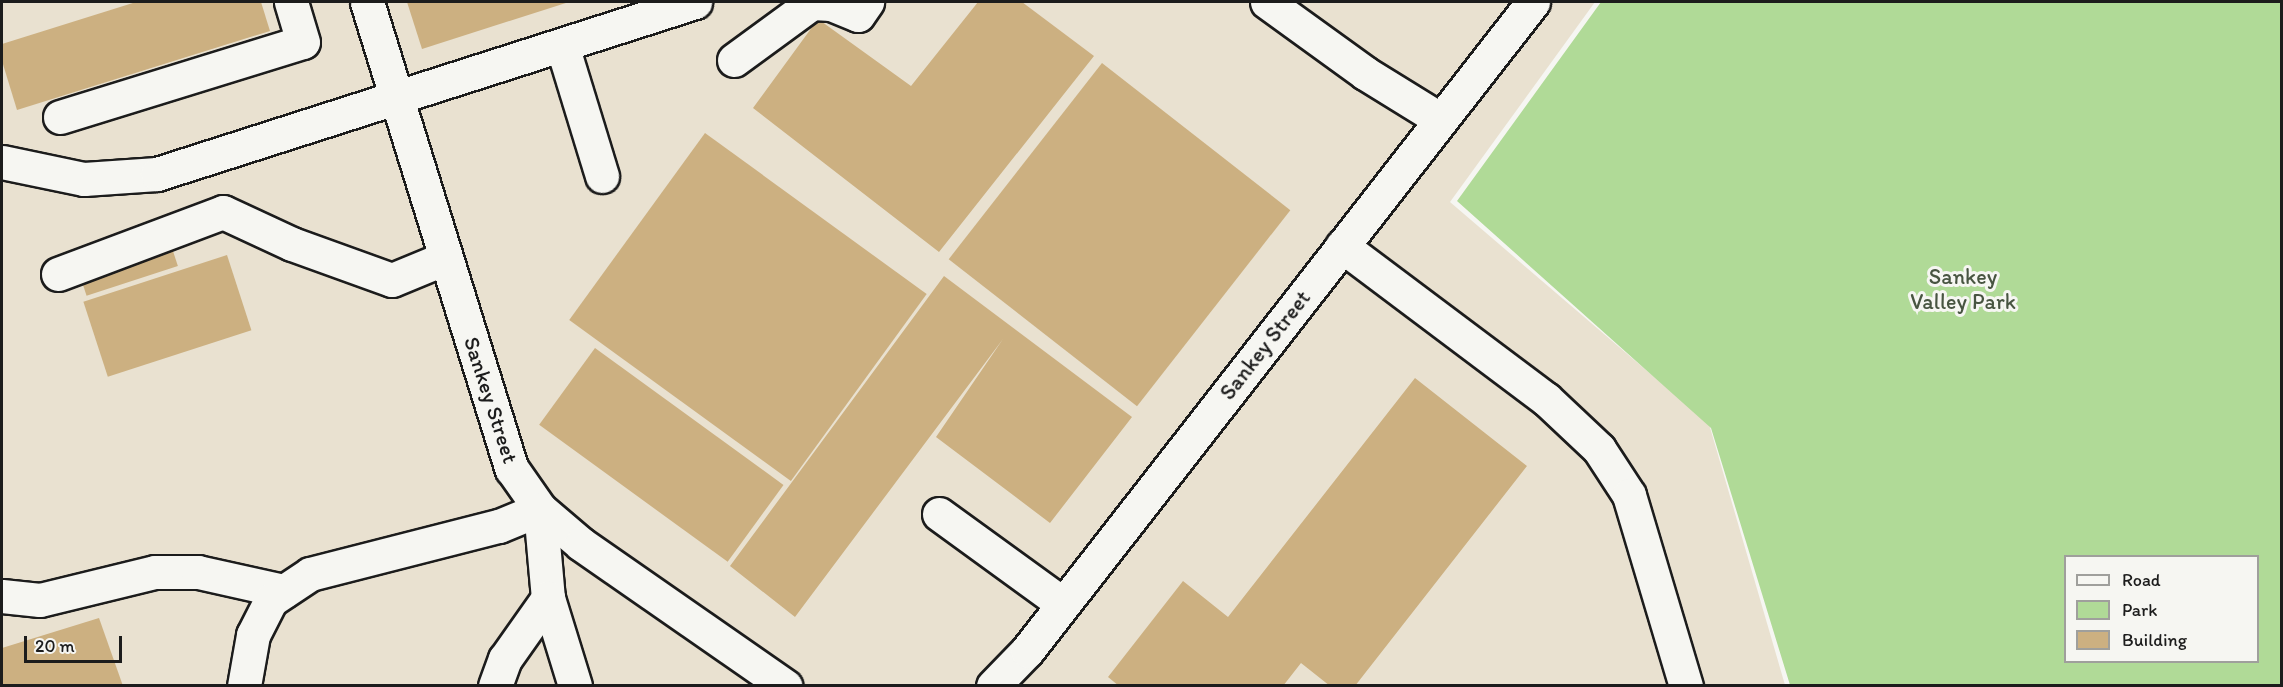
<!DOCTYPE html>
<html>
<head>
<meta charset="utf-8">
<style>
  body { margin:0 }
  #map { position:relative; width:2283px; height:687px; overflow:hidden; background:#f6f6f2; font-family:Itim,sans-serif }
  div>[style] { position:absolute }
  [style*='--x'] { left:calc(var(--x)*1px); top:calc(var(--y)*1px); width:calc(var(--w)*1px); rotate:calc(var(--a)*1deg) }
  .built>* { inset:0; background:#e9e1d0 }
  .green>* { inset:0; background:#b0da97 }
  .building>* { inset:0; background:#ccb081; transform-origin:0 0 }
  .roads { filter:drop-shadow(2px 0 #1c1c1c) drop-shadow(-2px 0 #1c1c1c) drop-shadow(0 2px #1c1c1c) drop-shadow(0 -2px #1c1c1c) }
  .minor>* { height:33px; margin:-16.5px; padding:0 16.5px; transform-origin:16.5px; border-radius:16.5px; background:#f6f6f2 }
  span { translate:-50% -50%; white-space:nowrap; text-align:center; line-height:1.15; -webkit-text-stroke:6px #f6f6f2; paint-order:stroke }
  .park-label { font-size:22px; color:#485541 }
  .street-label { font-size:22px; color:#1c1c1c }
  .frame { position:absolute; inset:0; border:3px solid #1c1c1c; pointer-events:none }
  .legend { position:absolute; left:2064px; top:555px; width:195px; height:108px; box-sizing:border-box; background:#f6f6f2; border:2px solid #9f9f9c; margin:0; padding:8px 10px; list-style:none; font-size:18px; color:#1c1c1c }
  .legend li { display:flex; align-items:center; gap:12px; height:30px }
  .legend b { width:30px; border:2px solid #9f9f9c }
  .scale { position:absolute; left:24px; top:636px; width:98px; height:27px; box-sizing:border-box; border:3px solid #1c1c1c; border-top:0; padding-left:8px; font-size:18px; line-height:21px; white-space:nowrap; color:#1c1c1c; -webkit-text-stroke:4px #f6f6f2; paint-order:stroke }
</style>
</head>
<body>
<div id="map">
  <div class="built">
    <i style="clip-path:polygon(2px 2px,1595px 2px,1450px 202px,1709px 424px,1785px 685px,2px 685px)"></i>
  </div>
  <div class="green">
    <i style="clip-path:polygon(evenodd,1601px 2px,2281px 2px,2281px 685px,1790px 685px,1711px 428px,1457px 201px,1601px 2px,2066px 556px,2258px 556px,2258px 662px,2066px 662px,2066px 556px)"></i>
  </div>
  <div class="building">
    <i style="clip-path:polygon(136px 2px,261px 2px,270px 31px,17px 110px,2px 61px,2px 44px)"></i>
    <i style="clip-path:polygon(407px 2px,569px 2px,422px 49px)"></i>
    <i style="clip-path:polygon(978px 2px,1022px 2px,1094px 56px,939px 252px,753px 108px,818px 19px,911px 86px)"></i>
    <i style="left:1102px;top:63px;width:239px;height:249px;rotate:38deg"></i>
    <i style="left:705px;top:133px;width:274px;height:231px;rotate:36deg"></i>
    <i style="left:172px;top:248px;width:19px;height:96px;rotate:72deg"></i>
    <i style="left:227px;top:255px;width:79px;height:151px;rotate:72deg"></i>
    <i style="clip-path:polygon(944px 276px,1132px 417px,1050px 523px,936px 437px,1003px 339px,795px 617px,730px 566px)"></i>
    <i style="left:595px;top:348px;width:233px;height:95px;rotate:36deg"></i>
    <i style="clip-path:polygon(1415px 378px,1527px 466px,1355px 686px,1330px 686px,1301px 663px,1283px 686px,1119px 686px,1108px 677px,1183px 581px,1228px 617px)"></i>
    <i style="clip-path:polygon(99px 618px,123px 686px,2px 686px,2px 648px)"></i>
  </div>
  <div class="roads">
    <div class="minor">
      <i style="--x:367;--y:2;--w:489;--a:72.8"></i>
      <i style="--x:512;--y:469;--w:49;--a:55"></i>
      <i style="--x:540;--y:509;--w:54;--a:40.5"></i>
      <i style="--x:581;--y:544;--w:249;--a:34.8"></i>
      <i style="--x:1267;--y:2;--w:121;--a:35.9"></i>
      <i style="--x:1365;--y:73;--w:89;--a:31.7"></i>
      <i style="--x:562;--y:45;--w:137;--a:73"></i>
      <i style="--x:734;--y:60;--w:97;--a:-36.2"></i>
      <i style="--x:812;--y:3;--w:19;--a:3"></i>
      <i style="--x:831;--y:4;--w:29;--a:22"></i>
      <i style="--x:858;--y:15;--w:16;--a:-55"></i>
      <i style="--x:60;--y:117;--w:254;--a:-17.2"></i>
      <i style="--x:303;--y:42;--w:42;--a:-106.7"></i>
      <i style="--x:2;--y:162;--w:84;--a:11.7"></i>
      <i style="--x:84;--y:179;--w:73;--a:-3.9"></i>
      <i style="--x:157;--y:174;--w:565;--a:-17.73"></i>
      <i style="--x:1342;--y:246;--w:255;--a:36.9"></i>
      <i style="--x:1546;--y:399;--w:73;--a:43.3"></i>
      <i style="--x:1599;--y:449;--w:55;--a:56.9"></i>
      <i style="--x:1629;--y:495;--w:199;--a:73.4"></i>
      <i style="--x:58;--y:274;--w:176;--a:-20.6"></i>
      <i style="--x:223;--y:212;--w:76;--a:24.9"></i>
      <i style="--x:292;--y:244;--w:106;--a:19.8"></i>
      <i style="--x:392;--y:280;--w:57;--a:-22.5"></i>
      <i style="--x:939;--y:514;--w:153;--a:36"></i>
      <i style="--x:2;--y:596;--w:38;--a:6"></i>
      <i style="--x:40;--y:600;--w:118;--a:-13.7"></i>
      <i style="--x:155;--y:572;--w:43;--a:0"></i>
      <i style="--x:198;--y:572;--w:88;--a:12.5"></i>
      <i style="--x:244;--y:686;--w:52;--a:-80"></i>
      <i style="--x:253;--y:635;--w:39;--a:-63"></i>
      <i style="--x:271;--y:600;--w:47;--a:-33.7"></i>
      <i style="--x:310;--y:574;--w:195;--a:-14.3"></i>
      <i style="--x:499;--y:526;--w:44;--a:-22.5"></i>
      <i style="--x:540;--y:509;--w:89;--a:84.9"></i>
      <i style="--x:548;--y:598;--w:92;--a:72.9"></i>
      <i style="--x:495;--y:686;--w:29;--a:-70"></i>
      <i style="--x:505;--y:659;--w:75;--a:-54.8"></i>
      <i style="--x:993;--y:686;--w:49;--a:-45.8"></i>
      <i style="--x:1027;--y:651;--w:823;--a:-52.06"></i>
    </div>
  </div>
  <div class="park-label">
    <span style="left:1963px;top:289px">Sankey<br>Valley Park</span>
  </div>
  <div class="street-label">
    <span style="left:1265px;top:345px;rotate:-52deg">Sankey Street</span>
    <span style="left:491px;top:400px;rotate:72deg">Sankey Street</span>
  </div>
  <div class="frame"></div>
  <ul class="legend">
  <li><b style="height:8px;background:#f6f6f2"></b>Road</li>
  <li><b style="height:16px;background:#b0da97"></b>Park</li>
  <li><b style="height:16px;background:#ccb081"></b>Building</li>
  </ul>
  <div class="scale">20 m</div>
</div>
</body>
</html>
